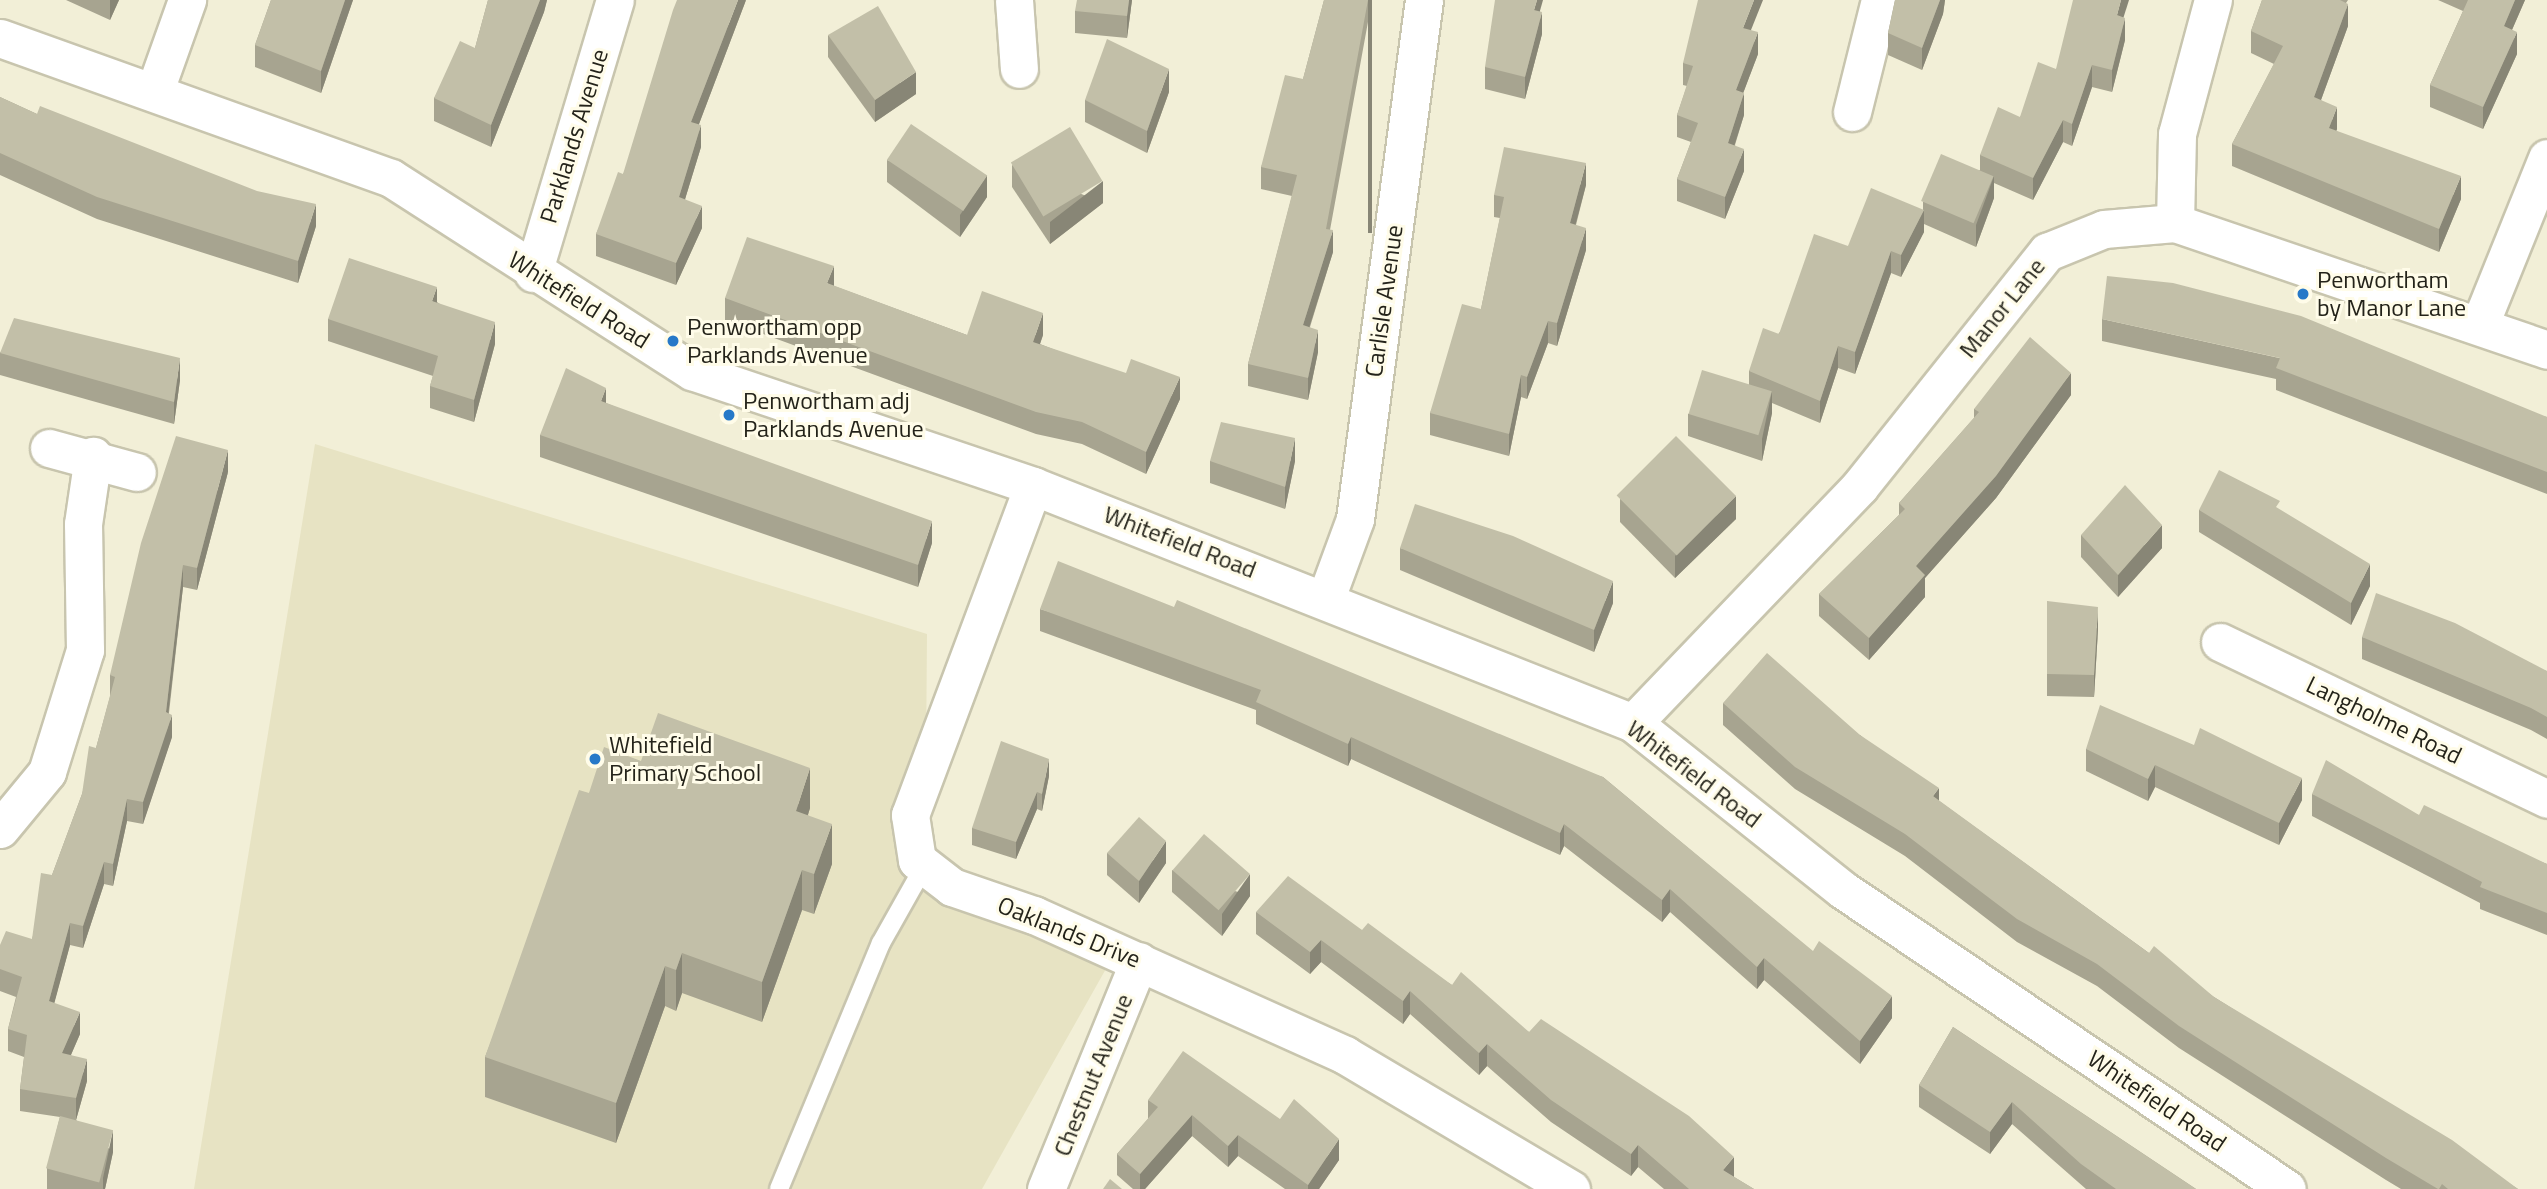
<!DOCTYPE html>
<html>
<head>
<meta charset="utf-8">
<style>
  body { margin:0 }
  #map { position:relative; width:2547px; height:1189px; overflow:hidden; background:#f2efd7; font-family:"Titillium Web",sans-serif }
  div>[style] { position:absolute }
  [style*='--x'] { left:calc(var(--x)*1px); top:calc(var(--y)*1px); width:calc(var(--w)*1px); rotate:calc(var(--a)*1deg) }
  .built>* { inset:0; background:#e7e3c3 }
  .roads { filter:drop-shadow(2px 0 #c8c5ae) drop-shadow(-2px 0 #c8c5ae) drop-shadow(0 2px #c8c5ae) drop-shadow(0 -2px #c8c5ae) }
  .service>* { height:18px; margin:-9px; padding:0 9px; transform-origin:9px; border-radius:9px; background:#fff }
  .minor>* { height:37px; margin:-18.5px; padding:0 18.5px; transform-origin:18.5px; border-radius:18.5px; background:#fff }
  .wall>* { inset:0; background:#a7a490 }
  .shaded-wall>* { inset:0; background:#888676; transform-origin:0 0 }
  .building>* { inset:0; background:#c2bfa8; transform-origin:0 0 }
  .dots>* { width:19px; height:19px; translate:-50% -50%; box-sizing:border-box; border:4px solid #fffce9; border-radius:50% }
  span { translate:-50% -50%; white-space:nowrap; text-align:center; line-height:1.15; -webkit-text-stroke:6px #fffce9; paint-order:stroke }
  .street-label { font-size:24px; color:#24231a }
  .poi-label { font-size:24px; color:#24231a }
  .left { translate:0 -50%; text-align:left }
</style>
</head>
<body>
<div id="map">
  <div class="built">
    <i style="clip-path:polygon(315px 444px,927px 634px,925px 883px,1107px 967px,982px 1189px,194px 1189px)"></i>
  </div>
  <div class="roads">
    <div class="service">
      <i style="--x:779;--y:1189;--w:266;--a:-67.5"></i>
      <i style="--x:881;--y:943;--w:90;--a:-60.6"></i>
    </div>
    <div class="minor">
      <i style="--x:1014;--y:0;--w:69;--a:85.9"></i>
      <i style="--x:0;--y:38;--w:415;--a:19.7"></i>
      <i style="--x:391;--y:178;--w:358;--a:32.7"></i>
      <i style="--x:692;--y:371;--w:360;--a:18.6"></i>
      <i style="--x:1033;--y:486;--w:645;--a:21.55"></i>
      <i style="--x:1633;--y:723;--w:268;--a:38.5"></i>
      <i style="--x:1843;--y:890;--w:535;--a:33.96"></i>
      <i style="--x:155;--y:90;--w:96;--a:-70.4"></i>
      <i style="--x:1852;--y:112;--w:115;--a:-76"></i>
      <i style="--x:2175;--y:223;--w:89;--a:-88.7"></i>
      <i style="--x:2177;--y:134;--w:139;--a:-75"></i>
      <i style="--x:533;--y:273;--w:285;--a:-73.3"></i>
      <i style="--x:2480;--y:324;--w:179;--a:-68"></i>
      <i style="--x:49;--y:448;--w:91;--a:15.3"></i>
      <i style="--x:1033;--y:486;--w:351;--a:110.5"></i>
      <i style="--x:910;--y:815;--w:46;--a:81.2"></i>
      <i style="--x:917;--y:860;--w:44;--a:37.6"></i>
      <i style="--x:952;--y:887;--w:87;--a:18.9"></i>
      <i style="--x:1034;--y:915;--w:341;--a:24.2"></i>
      <i style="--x:1345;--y:1055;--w:263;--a:30.7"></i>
      <i style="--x:1326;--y:598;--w:84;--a:-69.8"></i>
      <i style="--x:1355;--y:519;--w:524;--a:-82.43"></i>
      <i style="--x:2220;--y:642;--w:363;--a:25.6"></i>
      <i style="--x:1633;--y:723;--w:328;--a:-46.2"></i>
      <i style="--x:1860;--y:486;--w:300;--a:-51.4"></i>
      <i style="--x:2047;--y:252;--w:61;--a:-22"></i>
      <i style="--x:2104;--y:229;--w:71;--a:-4.8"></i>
      <i style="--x:2175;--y:223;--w:393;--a:18.8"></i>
      <i style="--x:0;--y:829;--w:74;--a:-50.5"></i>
      <i style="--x:47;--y:772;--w:128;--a:-72.7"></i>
      <i style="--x:85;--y:650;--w:126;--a:-90.9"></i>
      <i style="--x:83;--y:524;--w:69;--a:-81.6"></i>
      <i style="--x:1046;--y:1189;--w:246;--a:-67.8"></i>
    </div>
  </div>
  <div class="wall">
    <i style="clip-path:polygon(66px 0,119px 0,110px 20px)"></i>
    <i style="clip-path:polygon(271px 0,353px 0,321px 93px,255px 67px,255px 45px)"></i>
    <i style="clip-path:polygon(488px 0,547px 0,544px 12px,491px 147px,434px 121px,434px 98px,475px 48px)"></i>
    <i style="clip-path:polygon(746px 0,699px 124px,701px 147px,685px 199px,702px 228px,676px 285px,596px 256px,596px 234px,623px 174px)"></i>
    <i style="clip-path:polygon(1132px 0,1127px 38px,1075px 33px,1075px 11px)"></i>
    <i style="clip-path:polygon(1324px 0,1372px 0,1330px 230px,1333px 252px,1310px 327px,1318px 352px,1308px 400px,1248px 386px,1248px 364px,1292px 196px,1261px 189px,1261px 167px,1303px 79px)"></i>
    <i style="clip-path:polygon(1895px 0,1945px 0,1943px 14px,1922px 70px,1888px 55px,1888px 33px)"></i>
    <i style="clip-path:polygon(2262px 0,2348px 0,2346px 3px,2348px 26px,2321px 100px,2337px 129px,2336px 131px,2461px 199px,2439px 252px,2232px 166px,2232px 144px,2274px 64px,2251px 53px,2251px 31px)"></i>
    <i style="clip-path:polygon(2438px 0,2525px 0,2512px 30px,2517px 54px,2483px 129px,2430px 107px,2430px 85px,2463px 11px)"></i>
    <i style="clip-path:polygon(1540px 11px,1542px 34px,1525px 99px,1485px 89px,1485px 67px)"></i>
    <i style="clip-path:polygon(2123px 17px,2125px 40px,2112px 92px,2092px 87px,2072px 146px,2063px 142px,2033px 200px,1994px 183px,1994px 198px,1976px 247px,1924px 224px,1924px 232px,1901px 277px,1891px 273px,1855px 374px,1838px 368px,1820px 423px,1772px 403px,1772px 413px,1762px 461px,1688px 436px,1688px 414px,1749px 385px,1749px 371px,1848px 246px,1923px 210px,1923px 202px,1980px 170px,1980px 155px,2020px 117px,2056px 69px)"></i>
    <i style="clip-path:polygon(1751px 30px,1758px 54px,1743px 93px,1744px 115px,1735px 145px,1744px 171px,1725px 219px,1677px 201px,1677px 179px,1691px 142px,1677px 137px,1677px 115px,1687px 86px,1683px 85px,1683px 63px)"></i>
    <i style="clip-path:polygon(828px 35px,916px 94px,875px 122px,828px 57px)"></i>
    <i style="clip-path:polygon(1169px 92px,1147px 153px,1085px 122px,1085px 100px)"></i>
    <i style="clip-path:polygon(0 97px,37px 114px,316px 226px,298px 283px,97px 219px,0 175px)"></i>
    <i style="clip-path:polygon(887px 160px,987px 197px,960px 237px,887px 182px)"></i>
    <i style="clip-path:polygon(1012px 165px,1103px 203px,1050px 244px,1012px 187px)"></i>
    <i style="clip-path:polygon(1586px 185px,1576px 225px,1586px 250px,1557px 346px,1548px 343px,1527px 399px,1521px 397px,1509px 456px,1430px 435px,1430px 413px,1481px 309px,1500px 218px,1494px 217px,1494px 195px)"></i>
    <i style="clip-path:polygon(834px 286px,967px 335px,1043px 335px,1040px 344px,1180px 399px,1146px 474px,1082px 444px,1036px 434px,725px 320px,725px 298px)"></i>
    <i style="clip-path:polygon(437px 302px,495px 344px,474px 422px,430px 408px,430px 386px,433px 376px,328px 341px,328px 319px)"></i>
    <i style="clip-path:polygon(2102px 319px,2547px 417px,2547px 494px,2276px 390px,2276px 379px,2102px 341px)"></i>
    <i style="clip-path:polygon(0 352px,180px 380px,174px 424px,0 375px)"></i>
    <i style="clip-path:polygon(2071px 395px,1996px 498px,1925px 578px,1925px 597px,1869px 660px,1819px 616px,1819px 594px,1899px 515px,1899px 503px,1974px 418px,1974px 409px)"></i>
    <i style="clip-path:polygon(606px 403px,932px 543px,918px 587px,540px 457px,540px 435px)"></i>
    <i style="clip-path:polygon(1210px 461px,1295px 461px,1285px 509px,1210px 483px)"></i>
    <i style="clip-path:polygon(228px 472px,197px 590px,183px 587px,169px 713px,172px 737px,143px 824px,127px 821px,113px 886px,104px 884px,83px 948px,70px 945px,54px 1003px,80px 1034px,71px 1055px,87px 1081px,76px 1120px,113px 1152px,105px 1189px,47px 1189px,47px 1168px,60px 1117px,20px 1111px,20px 1089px,24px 1057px,8px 1051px,8px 1029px,16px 997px,0 991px,0 945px,32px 939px,52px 875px,82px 794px,96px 748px,110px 697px,110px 675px)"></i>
    <i style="clip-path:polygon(1620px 499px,1736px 519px,1675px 578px,1620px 522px)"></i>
    <i style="clip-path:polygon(2199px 510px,2280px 510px,2370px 586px,2351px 625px,2199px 532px)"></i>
    <i style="clip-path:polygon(2081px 535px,2162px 548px,2118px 597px,2081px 557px)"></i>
    <i style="clip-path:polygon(1400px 548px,1613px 603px,1594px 652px,1400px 570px)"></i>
    <i style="clip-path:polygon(2047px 601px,2098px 629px,2094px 697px,2047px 696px)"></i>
    <i style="clip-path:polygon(1040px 609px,1603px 777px,1892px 1018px,1860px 1064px,1764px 980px,1757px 989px,1670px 912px,1662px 922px,1564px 846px,1560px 855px,1351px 759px,1348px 766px,1256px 724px,1256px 710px,1040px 631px)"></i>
    <i style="clip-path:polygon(2362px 637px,2547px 671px,2547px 739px,2531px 730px,2362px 659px)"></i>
    <i style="clip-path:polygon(1723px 703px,1860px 735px,1939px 801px,2149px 953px,2214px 997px,2518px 1189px,2401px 1189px,2386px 1180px,2179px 1048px,2097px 986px,2017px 942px,1905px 856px,1795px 789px,1723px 725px)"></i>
    <i style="clip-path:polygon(2194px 745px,2302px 800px,2279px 845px,2155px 787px,2148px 801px,2086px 771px,2086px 749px)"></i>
    <i style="clip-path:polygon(641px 761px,810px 808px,808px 815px,832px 864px,814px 914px,802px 910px,762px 1022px,682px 993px,676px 1011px,665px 1006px,616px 1143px,485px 1097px,485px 1057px,589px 793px)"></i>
    <i style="clip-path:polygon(1049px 776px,1042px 811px,1037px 809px,1016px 859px,972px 845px,972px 828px)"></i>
    <i style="clip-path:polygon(2312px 794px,2419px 815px,2547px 864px,2547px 935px,2480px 909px,2480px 903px,2312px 816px)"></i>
    <i style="clip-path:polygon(1107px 853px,1166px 863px,1139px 903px,1107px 875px)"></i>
    <i style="clip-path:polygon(1172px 870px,1250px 896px,1222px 936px,1172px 892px)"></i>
    <i style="clip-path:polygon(1256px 912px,1362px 930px,1529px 1032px,1734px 1177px,1754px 1189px,1664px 1189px,1638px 1167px,1631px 1176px,1551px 1122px,1487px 1066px,1479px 1075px,1410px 1014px,1403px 1024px,1321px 962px,1310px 974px,1256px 934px)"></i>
    <i style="clip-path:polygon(1953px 1027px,2196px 1189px,2086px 1189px,2012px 1124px,1990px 1154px,1919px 1107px,1919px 1085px)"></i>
    <i style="clip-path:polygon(1148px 1100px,1339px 1160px,1319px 1189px,1285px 1189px,1238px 1156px,1228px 1167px,1192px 1136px,1145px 1189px,1133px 1189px,1117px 1175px,1117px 1154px,1148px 1119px)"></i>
  </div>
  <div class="shaded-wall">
    <i style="clip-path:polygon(110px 0,119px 0,110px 20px)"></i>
    <i style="clip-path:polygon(345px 0,353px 0,321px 93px,321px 71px)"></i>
    <i style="clip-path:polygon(540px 0,547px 0,544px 12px,491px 147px,491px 125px)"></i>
    <i style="clip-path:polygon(738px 0,746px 0,691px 145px,691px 122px)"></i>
    <i style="clip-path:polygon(1129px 0,1132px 0,1127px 38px,1127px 16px)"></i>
    <i style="left:1368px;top:0;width:4px;height:233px"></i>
    <i style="clip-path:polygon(1537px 0,1543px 0,1534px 32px,1534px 10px)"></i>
    <i style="clip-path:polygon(1754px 0,1763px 0,1743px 50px,1743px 28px)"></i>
    <i style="clip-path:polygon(1940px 0,1945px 0,1943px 14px,1922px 70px,1922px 48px)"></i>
    <i style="clip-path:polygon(2121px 0,2129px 0,2117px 38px,2117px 15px)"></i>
    <i style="clip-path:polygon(2515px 0,2525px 0,2504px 48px,2504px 26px)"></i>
    <i style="clip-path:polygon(2348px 4px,2348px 26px,2314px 119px,2314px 97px)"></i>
    <i style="clip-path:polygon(1542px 12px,1542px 34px,1525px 99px,1525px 77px)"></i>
    <i style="clip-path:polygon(2125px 18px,2125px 40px,2112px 92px,2112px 70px)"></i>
    <i style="clip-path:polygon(1758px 32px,1758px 54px,1736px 112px,1736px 90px)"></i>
    <i style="clip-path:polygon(2517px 32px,2517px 54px,2483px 129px,2483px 107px)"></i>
    <i style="clip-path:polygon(2092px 65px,2092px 87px,2072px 146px,2072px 124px)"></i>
    <i style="clip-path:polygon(1169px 69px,1169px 92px,1147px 153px,1147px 131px)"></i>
    <i style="clip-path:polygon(916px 72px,916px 94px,875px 122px,875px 100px)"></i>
    <i style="clip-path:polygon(1744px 93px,1744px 115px,1728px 165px,1728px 143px)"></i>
    <i style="clip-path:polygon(2337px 107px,2337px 129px,2329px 150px,2329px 128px)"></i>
    <i style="clip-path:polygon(2063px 120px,2063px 142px,2033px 200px,2033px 178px)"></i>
    <i style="clip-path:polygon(701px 125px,701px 147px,679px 219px,679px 197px)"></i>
    <i style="clip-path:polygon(1744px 149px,1744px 171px,1725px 219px,1725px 197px)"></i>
    <i style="clip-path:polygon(1586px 163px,1586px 185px,1570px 245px,1570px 223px)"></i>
    <i style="clip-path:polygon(987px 175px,987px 197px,960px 237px,960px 215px)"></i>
    <i style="clip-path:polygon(1994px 176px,1994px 198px,1976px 247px,1976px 225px)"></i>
    <i style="clip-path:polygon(2461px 176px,2461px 199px,2439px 252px,2439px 229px)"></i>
    <i style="clip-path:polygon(1103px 181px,1103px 203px,1050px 244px,1050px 222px)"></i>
    <i style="clip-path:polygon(316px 204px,316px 226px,298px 283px,298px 261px)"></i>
    <i style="clip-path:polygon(702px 206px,702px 228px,676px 285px,676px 263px)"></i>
    <i style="clip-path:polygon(1924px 210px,1924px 232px,1901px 277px,1901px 255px)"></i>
    <i style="clip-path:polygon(1586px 228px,1586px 250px,1557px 346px,1557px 323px)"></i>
    <i style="clip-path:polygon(1333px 230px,1333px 252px,1303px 347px,1303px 325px)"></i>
    <i style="clip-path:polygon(1891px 251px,1891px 273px,1855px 374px,1855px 352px)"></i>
    <i style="clip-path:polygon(834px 266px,834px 288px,827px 283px)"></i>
    <i style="clip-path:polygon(437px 287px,437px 309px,432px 301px)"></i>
    <i style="clip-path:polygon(1043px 313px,1043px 335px,1033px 364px,1033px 342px)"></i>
    <i style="clip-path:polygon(1548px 321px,1548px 343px,1527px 399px,1527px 377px)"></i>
    <i style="clip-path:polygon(495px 322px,495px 344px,474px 422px,474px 400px)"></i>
    <i style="clip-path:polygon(1318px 330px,1318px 352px,1308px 400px,1308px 378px)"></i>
    <i style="clip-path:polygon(1838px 346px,1838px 368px,1820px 423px,1820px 401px)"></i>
    <i style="clip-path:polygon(180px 358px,180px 380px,174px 424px,174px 402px)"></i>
    <i style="clip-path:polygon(2071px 373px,2071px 395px,1996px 498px,1925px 578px,1925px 597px,1869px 660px,1869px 638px,1916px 566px)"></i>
    <i style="clip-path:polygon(1521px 375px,1521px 397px,1509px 456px,1509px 434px)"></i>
    <i style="clip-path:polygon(1180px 377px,1180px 399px,1146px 474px,1146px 452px)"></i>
    <i style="clip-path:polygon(606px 388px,606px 410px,601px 401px)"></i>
    <i style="clip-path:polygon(1772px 391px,1772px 413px,1762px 461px,1762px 439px)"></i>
    <i style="clip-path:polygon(1295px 438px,1295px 461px,1285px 509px,1285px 487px)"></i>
    <i style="clip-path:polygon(228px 450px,228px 472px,197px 590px,197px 568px)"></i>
    <i style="clip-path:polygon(1736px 496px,1736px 519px,1675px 578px,1675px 556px)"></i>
    <i style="clip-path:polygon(932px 521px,932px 543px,918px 587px,918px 565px)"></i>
    <i style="clip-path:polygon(2162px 525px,2162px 548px,2118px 597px,2118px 575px)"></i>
    <i style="clip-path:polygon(2370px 564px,2370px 586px,2351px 625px,2351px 603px)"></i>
    <i style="clip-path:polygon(183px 565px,183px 587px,166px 733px,172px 715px,172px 737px,143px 824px,143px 802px,166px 712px)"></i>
    <i style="clip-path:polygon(1613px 581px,1613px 603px,1594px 652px,1594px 630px)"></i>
    <i style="clip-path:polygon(2098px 607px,2098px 629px,2094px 697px,2094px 675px)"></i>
    <i style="clip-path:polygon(1351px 737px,1351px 759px,1348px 766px,1348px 744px)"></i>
    <i style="clip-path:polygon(1049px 759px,1049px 776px,1042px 811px,1042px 794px)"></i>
    <i style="clip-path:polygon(2155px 765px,2155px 787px,2148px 801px,2148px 779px)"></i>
    <i style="clip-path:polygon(810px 768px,810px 808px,796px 851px,796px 811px)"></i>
    <i style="clip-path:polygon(2302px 778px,2302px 800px,2279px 845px,2279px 823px)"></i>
    <i style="clip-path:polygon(1939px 788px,1939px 810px,1933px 796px)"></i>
    <i style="clip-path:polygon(1037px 792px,1037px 809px,1016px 859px,1016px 842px)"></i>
    <i style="clip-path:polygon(127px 799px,127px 821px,113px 886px,113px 864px)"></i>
    <i style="clip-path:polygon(832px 824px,832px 864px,814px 914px,814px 874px)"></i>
    <i style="clip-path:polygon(1564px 824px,1564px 846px,1560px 855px,1560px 833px)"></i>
    <i style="clip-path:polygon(1166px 841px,1166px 863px,1139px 903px,1139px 881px)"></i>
    <i style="clip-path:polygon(104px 862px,104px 884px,83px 948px,83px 926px)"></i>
    <i style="clip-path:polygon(802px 870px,802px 910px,762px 1022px,762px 982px)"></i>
    <i style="clip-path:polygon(1250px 874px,1250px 896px,1222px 936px,1222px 914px)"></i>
    <i style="clip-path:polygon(1670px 889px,1670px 912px,1662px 922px,1662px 900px)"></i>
    <i style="clip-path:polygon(70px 923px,70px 945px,49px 1023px,49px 1001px)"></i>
    <i style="clip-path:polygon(1321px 940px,1321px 962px,1310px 974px,1310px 952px)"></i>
    <i style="clip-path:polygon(682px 953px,682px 993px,676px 1011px,676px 970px)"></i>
    <i style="clip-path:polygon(1764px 958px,1764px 980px,1757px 989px,1757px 967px)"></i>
    <i style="clip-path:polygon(665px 966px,665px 1006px,616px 1143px,616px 1103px)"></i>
    <i style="clip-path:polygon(1410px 991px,1410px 1014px,1403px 1024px,1403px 1001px)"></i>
    <i style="clip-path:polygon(1892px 996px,1892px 1018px,1860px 1064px,1860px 1041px)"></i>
    <i style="clip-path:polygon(80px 1012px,80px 1034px,62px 1075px,62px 1053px)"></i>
    <i style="clip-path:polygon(1487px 1044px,1487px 1066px,1479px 1075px,1479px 1053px)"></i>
    <i style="clip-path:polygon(87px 1059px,87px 1081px,76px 1120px,76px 1098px)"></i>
    <i style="clip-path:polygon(2012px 1102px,2012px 1124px,1990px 1154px,1990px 1132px)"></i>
    <i style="clip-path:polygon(1192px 1115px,1192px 1136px,1145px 1189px,1140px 1189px,1140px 1174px)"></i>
    <i style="clip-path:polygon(113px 1130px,113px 1152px,105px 1189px,103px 1189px,103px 1178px)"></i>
    <i style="clip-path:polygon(1238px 1135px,1238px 1156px,1228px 1167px,1228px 1146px)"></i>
    <i style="clip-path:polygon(1339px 1139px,1339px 1160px,1319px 1189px,1308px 1189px,1308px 1185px)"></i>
    <i style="clip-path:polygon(1638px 1145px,1638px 1167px,1631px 1176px,1631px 1154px)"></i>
    <i style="clip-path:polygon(1734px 1157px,1734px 1179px,1723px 1170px)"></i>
  </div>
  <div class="building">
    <i style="clip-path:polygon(271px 0,345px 0,321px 71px,255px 45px)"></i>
    <i style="clip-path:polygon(488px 0,540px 0,491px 125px,434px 98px,460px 41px,475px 48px)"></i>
    <i style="clip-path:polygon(677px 0,738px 0,691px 122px,701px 125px,679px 197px,702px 206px,676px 263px,596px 234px,618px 172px,623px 174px,673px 10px)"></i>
    <i style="clip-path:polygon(1077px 0,1129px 0,1127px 16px,1075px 11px)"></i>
    <i style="clip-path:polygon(1324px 0,1368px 0,1326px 229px,1333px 230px,1303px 325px,1318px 330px,1308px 378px,1248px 364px,1297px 175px,1261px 167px,1285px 75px,1303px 79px)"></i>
    <i style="clip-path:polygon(1495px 0,1537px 0,1534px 10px,1542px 12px,1525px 77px,1485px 67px)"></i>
    <i style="clip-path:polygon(1698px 0,1754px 0,1743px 28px,1758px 32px,1736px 90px,1744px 93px,1728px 143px,1744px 149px,1725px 197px,1677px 179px,1698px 123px,1677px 115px,1693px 66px,1683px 63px)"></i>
    <i style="clip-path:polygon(1895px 0,1940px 0,1922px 48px,1888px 33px)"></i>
    <i style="clip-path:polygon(2073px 0,2121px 0,2117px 15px,2125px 18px,2112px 70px,2092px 65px,2072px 124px,2063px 120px,2033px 178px,1980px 155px,1998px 107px,2020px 117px,2038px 62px,2056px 69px)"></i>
    <i style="clip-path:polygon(2262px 0,2340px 0,2348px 4px,2314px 97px,2337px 107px,2329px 128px,2461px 176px,2439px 229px,2232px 144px,2283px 46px,2251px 31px)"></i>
    <i style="clip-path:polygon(2468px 0,2515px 0,2504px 26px,2517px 32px,2483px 107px,2430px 85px)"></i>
    <i style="clip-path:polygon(878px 6px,916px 72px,875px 100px,828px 35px)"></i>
    <i style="clip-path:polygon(1107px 39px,1169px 69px,1147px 131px,1085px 100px)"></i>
    <i style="clip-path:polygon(0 97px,37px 114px,40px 106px,257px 191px,316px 204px,298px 261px,97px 197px,0 153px)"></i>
    <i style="left:911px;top:124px;width:92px;height:43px;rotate:34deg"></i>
    <i style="left:1070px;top:127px;width:63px;height:69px;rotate:59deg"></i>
    <i style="clip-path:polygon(1504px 147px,1586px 163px,1570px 223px,1586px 228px,1557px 323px,1548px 321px,1527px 377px,1521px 375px,1509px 434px,1430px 413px,1462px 304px,1481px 309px,1504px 197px,1494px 195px)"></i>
    <i style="left:1941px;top:154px;width:57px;height:51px;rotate:23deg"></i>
    <i style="clip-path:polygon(1871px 188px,1924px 210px,1901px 255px,1891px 251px,1855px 352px,1838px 346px,1820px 401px,1749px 371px,1763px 328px,1779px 334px,1814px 234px,1848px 246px)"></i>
    <i style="clip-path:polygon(747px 237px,834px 266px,827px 283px,967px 335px,982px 291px,1043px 313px,1033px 342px,1126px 373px,1131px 359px,1180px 377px,1146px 452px,1082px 422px,1036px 412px,725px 298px)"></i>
    <i style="clip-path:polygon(349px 258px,437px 287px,432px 301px,495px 322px,474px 400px,430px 386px,438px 356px,328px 319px)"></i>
    <i style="clip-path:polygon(2107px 276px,2173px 283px,2301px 316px,2547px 417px,2547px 472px,2276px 368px,2280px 358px,2102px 319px)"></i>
    <i style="clip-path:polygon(14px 318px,180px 358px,174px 402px,0 353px)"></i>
    <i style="clip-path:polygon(2030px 337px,2071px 373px,1996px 476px,1916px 566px,1925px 575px,1869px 638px,1819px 594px,1905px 509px,1899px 503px,1979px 412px,1974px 409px)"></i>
    <i style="clip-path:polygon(566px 368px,606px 388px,601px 401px,932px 521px,918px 565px,540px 435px)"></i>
    <i style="left:1702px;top:370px;width:73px;height:46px;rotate:17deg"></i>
    <i style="clip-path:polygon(1221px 422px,1295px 438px,1285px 487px,1210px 461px)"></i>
    <i style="clip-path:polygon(176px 436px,228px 450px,197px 568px,183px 565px,166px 712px,172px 715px,143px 802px,127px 799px,113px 864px,104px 862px,83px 926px,70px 923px,49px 1001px,80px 1012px,62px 1053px,87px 1059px,76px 1098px,20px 1089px,27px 1035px,8px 1029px,22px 977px,0 969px,0 945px,6px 931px,32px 939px,41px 873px,52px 875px,82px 794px,89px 746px,96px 748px,115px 677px,110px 675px,141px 543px)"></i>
    <i style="left:1676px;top:436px;width:85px;height:84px;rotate:45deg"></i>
    <i style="clip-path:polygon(2219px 470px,2280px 501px,2276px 507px,2370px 564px,2351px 603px,2199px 510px)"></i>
    <i style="clip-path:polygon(2125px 485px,2162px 525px,2118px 575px,2081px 535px)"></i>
    <i style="clip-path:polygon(1415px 504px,1513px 536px,1613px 581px,1594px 630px,1400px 548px)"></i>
    <i style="clip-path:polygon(1058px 561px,1174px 607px,1177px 600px,1603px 777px,1813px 951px,1819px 941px,1892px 996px,1860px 1041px,1764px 958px,1757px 967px,1670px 889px,1662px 900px,1564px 824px,1560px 833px,1351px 737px,1348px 744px,1256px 702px,1261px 690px,1040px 609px)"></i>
    <i style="clip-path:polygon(2376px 593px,2455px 623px,2547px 671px,2547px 717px,2531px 708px,2362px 637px)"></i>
    <i style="clip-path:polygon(2047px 601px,2098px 607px,2094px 675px,2047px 674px)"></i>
    <i style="clip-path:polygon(1767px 653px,1860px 735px,1939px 788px,1933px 796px,2149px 953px,2154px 946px,2214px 997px,2452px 1140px,2518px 1189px,2448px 1189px,2442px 1184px,2439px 1189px,2438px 1189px,2386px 1158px,2179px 1026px,2097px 964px,2017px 919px,1905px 834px,1795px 767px,1723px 703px)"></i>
    <i style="clip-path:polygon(2100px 705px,2194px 745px,2200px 728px,2302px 778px,2279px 823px,2155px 765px,2148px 779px,2086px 749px)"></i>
    <i style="clip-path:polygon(658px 713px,810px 768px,796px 811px,832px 824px,814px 874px,802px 870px,762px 982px,682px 953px,676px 970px,665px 966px,616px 1103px,485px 1057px,579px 790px,589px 793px,604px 747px,641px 761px)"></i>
    <i style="clip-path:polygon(1001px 741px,1049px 759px,1042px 794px,1037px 792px,1016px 842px,972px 828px)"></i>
    <i style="clip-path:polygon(2326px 760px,2419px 815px,2424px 805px,2547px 864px,2547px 913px,2480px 887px,2482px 882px,2312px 794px)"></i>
    <i style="clip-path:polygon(1139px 817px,1166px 841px,1139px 881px,1107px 853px)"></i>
    <i style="left:1204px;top:834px;width:61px;height:48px;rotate:41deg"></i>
    <i style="clip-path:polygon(1288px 876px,1362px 930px,1368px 923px,1452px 985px,1461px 972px,1529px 1032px,1541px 1019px,1689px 1116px,1734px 1157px,1723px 1170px,1754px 1189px,1689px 1189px,1638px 1145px,1631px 1154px,1551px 1100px,1487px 1044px,1479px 1053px,1410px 991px,1403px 1001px,1321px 940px,1310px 952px,1256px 912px)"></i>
    <i style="clip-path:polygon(1953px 1027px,2196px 1189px,2116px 1189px,2081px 1164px,2012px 1102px,1990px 1132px,1919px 1085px)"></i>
    <i style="clip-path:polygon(1183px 1051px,1280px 1119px,1294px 1099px,1339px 1139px,1308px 1185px,1238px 1135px,1228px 1146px,1192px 1115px,1140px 1174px,1117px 1154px,1158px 1107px,1148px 1100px)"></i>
    <i style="left:60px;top:1116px;width:55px;height:54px;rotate:15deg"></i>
    <i style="clip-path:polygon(1110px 1179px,1122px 1189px,1103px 1189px)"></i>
  </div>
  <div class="dots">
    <i style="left:2303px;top:294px;background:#2779c8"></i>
    <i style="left:673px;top:341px;background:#2779c8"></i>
    <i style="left:729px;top:415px;background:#2779c8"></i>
    <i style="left:595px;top:759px;background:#2779c8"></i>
  </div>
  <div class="street-label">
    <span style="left:574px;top:136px;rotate:-73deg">Parklands Avenue</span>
    <span style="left:579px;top:300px;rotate:32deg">Whitefield Road</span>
    <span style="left:1384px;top:301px;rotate:-82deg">Carlisle Avenue</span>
    <span style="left:2002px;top:308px;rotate:-51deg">Manor Lane</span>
    <span style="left:1180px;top:542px;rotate:21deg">Whitefield Road</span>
    <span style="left:2384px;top:720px;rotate:26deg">Langholme Road</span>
    <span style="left:1694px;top:774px;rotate:37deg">Whitefield Road</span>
    <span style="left:1069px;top:932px;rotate:22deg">Oaklands Drive</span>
    <span style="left:1093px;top:1075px;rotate:-68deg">Chestnut Avenue</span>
    <span style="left:2157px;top:1101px;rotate:34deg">Whitefield Road</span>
  </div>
  <div class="poi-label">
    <span class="left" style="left:2317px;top:294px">Penwortham<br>by Manor Lane</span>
    <span class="left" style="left:687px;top:341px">Penwortham opp<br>Parklands Avenue</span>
    <span class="left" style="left:743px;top:415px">Penwortham adj<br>Parklands Avenue</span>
    <span class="left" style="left:609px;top:759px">Whitefield<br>Primary School</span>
  </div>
</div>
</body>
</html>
